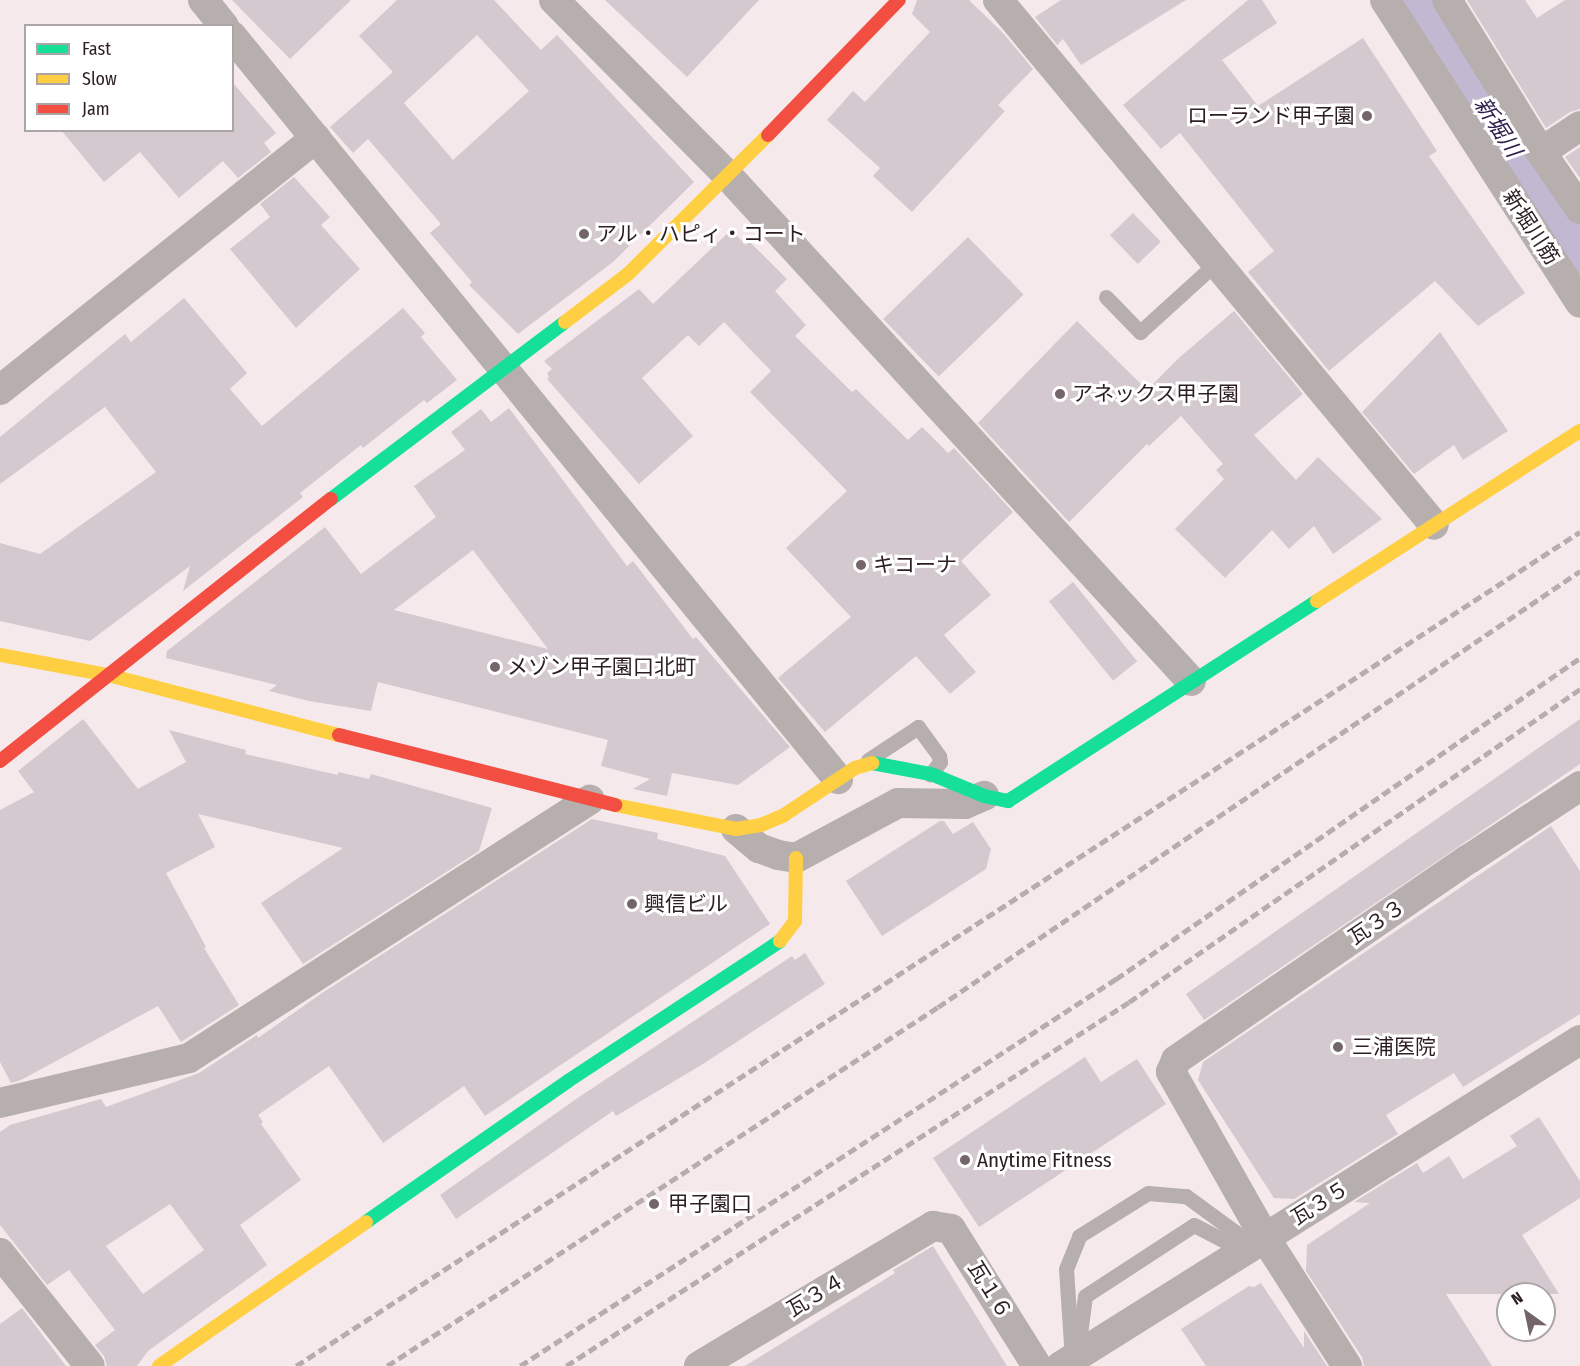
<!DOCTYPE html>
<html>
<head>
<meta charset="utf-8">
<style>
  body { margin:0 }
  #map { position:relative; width:1580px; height:1366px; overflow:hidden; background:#f6e9ec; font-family:"Fira Sans Condensed","Noto Sans JP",sans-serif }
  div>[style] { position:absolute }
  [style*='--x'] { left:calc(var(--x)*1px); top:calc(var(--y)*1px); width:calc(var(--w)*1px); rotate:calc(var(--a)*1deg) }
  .river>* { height:70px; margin:-35px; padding:0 35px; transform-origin:35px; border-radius:35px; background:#c2b8d1 }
  .building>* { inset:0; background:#d4c9cf; transform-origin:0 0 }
  .lane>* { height:15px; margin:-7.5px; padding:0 7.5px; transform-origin:7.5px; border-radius:7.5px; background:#b6afae }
  .street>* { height:30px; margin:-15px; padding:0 15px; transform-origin:15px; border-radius:15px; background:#b6afae }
  .fast>* { height:14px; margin:-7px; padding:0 7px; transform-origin:7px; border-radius:7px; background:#16e098 }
  .slow>* { height:14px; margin:-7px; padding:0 7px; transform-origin:7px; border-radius:7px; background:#ffcf43 }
  .jam>* { height:14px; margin:-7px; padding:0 7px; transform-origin:7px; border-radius:7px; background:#f24e42 }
  .rail>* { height:4.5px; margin-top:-2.25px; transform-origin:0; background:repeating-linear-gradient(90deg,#b5adae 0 9px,transparent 0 13.5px) }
  .dots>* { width:16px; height:16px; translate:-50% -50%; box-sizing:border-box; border:3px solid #fff; border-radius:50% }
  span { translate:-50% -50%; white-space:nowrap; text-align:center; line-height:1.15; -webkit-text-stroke:6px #fff; paint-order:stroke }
  .poi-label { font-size:21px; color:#2c1e22 }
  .right { translate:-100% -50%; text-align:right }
  .left { translate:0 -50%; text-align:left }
  .street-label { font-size:21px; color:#2c1e22 }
  .water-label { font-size:22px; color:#2f204e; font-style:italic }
  .legend { position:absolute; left:24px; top:24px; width:210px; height:108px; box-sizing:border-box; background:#fff; border:2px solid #aba5a7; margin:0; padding:8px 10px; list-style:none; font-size:18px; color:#2c1e22 }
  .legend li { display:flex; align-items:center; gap:12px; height:30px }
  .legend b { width:30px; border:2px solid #aba5a7 }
  .north { position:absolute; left:1496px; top:1282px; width:60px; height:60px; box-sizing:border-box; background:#fff; border:2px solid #aba5a7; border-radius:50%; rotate:327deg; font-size:16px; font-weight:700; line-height:24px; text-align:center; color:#2c1e22 }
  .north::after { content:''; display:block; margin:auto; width:21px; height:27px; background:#736569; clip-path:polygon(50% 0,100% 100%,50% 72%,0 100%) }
</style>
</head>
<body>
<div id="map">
  <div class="river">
    <i style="--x:1416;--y:0;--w:302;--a:57.2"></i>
  </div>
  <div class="building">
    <i style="clip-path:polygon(232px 0,351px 0,290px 59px)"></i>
    <i style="clip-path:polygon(evenodd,397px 0,494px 0,541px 50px,557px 35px,694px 182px,613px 262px,518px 334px,469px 285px,472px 282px,430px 233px,441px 224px,368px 139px,353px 153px,330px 127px,393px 72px,359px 36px,397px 0,477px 35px,529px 91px,453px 160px,404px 103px,477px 35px)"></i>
    <i style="clip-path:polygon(605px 0,759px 0,687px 77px)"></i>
    <i style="clip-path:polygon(917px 0,969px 0,1003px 33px,1033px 69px,998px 105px,1005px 111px,912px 212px,873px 176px,880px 168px,827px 120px,853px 91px,865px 102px,930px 32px,912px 14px)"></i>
    <i style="clip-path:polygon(1061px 0,1186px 0,1081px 65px,1063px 39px,1057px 45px,1035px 17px)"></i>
    <i style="clip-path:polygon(1248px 0,1262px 0,1277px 23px,1222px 60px,1258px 106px,1363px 38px,1437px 151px,1429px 156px,1525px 293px,1478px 326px,1435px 281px,1329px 371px,1248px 272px,1274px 251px,1180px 133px,1161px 149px,1123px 105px)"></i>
    <i style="clip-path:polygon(1467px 0,1525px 0,1537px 18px,1565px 0,1580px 0,1580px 109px,1570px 112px,1546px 128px)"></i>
    <i style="clip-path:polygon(232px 82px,276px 133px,264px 143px,271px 152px,238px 178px,223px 161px,179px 198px,140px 152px,104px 182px,61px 130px,232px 130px)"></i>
    <i style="clip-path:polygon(1580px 147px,1580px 178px,1565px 157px)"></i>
    <i style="clip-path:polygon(294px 177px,330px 217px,321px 225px,360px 269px,296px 328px,230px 249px,270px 217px,260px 204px)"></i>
    <i style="left:1133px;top:213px;width:40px;height:32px;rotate:46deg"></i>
    <i style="clip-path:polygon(731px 230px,746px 245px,749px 241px,787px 279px,775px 291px,806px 325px,795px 336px,852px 392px,856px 389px,908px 440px,922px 427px,948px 453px,954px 448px,1013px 512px,961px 561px,991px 595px,944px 635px,976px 672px,950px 694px,916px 656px,825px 732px,778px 678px,851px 617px,786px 548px,847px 491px,750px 392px,771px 371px,724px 322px,699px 346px,688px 335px,642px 378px,693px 436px,639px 484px,547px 379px,549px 377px,547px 373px,552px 369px,544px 361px,639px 289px,653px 304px)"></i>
    <i style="left:968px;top:237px;width:80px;height:118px;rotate:46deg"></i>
    <i style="clip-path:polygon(184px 298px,247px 373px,230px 389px,262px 426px,403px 308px,425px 333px,421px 337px,457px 380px,427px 403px,424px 400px,363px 448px,361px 445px,300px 493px,303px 497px,183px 591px,190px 566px,90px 641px,0 621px,0 543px,40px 554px,156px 472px,105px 407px,0 484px,0 437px,125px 334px,131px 342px)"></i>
    <i style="clip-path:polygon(1234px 311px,1303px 394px,1254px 435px,1296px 480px,1318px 457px,1382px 519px,1333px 554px,1314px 526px,1289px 549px,1272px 530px,1225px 578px,1175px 529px,1224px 479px,1216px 470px,1223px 464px,1181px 416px,1149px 446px,1147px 444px,1069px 522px,978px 423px,1077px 321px,1147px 390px,1180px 357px)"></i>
    <i style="clip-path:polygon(1440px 332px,1508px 431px,1463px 460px,1454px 445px,1414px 474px,1362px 412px)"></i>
    <i style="clip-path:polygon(evenodd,509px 408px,627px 566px,633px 561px,693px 639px,696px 637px,790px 747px,738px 785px,672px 773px,667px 796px,633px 789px,650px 779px,601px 766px,608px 740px,378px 682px,371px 711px,309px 701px,269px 691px,277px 685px,166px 658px,167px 651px,325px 527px,361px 574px,436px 517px,414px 486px,465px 450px,451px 432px,481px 409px,491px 422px,509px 408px,473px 550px,548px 649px,394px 610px,473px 550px)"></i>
    <i style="left:1073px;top:582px;width:102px;height:31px;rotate:51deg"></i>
    <i style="clip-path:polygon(83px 719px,138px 789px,186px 762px,169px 730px,246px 750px,245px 754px,338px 775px,338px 772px,369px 779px,371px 774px,492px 808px,479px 851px,303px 964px,261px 903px,343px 848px,198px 814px,215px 847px,166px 873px,206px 947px,204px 948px,239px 1005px,181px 1042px,158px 1006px,21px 1080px,11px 1083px,0 1062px,0 810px,34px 792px,18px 771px)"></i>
    <i style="clip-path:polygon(1580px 719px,1580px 764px,1204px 1020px,1186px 994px)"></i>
    <i style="clip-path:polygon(evenodd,592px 819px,658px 833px,657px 839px,725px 856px,770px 924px,485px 1116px,464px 1086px,383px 1143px,329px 1066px,258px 1115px,263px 1122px,261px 1124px,301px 1180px,240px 1225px,267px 1265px,148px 1351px,137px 1366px,107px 1366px,104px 1356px,95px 1345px,115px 1330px,69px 1270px,47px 1285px,0 1225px,0 1132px,10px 1125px,101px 1099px,106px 1107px,199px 1073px,257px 1035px,258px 1038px,322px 993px,592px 819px,170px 1204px,204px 1250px,143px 1294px,106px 1246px,170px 1204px)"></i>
    <i style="clip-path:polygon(940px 821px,944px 821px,953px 834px,973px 822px,991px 849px,986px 869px,882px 936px,846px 881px)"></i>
    <i style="clip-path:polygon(1551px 826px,1580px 871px,1580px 1014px,1463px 1087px,1454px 1073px,1386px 1115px,1398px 1134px,1294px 1199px,1274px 1198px,1198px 1080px,1203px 1062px)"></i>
    <i style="clip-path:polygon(805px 953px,825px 984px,703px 1064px,616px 1116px,613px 1111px,456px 1219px,440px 1195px,579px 1097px,792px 956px,795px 960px)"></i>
    <i style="clip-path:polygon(1085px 1057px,1101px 1082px,1137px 1059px,1166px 1104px,979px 1227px,933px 1158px)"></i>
    <i style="clip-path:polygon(1539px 1117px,1580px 1181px,1580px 1198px,1522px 1235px,1559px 1294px,1446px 1294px,1492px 1366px,1364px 1366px,1362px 1357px,1306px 1271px,1307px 1245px,1370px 1203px,1354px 1202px,1417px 1163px,1423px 1173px,1449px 1156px,1463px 1179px,1517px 1146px,1510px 1136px)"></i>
    <i style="clip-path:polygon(933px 1246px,1007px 1366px,745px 1366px,895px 1273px,893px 1270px)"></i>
    <i style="clip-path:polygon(1261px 1283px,1304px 1348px,1304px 1331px,1327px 1366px,1206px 1366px,1181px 1329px,1249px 1286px,1254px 1287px)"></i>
    <i style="clip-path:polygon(22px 1308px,66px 1366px,0 1366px,0 1324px)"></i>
  </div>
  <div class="lane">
    <i style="--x:1106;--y:297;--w:49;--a:45.8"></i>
    <i style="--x:1140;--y:332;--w:103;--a:-42.2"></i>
    <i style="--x:868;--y:760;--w:60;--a:-33.4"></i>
    <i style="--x:918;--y:727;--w:36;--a:54"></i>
    <i style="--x:939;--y:756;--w:6;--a:81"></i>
    <i style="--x:940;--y:762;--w:16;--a:128"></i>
    <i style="--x:1078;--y:1349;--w:53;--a:-82.5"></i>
    <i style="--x:1085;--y:1296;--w:130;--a:-33.1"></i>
    <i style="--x:1194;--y:1225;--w:56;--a:27.5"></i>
    <i style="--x:1072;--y:1359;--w:90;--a:-93.8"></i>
    <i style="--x:1066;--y:1269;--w:35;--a:-68"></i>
    <i style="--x:1079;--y:1236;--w:81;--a:-31.9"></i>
    <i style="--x:1148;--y:1193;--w:38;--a:5"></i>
    <i style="--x:1186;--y:1196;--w:83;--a:36.2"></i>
  </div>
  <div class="street">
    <i style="--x:203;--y:0;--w:33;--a:51"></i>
    <i style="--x:554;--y:0;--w:247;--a:45.3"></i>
    <i style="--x:728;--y:176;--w:685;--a:47.48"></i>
    <i style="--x:998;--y:0;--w:682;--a:50.29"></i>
    <i style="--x:1385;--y:0;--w:360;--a:57.2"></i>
    <i style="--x:1447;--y:0;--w:179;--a:58.3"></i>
    <i style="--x:1541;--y:152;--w:69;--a:55.6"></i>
    <i style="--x:232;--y:36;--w:959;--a:50.8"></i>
    <i style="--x:1541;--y:152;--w:47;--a:-33.7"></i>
    <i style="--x:0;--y:390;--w:404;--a:-38.6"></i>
    <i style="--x:736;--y:829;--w:30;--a:40"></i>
    <i style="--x:759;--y:848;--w:20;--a:20"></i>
    <i style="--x:778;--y:855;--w:18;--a:9"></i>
    <i style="--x:796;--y:858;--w:116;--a:-28.3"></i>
    <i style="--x:898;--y:803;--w:67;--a:0.9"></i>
    <i style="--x:965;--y:804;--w:21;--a:-23"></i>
    <i style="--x:0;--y:1103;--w:194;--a:-13.4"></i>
    <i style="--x:189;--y:1058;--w:477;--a:-32.8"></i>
    <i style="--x:0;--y:1253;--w:144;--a:51.5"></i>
    <i style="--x:699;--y:1366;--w:273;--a:-30.9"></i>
    <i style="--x:933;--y:1226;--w:18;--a:9"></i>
    <i style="--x:951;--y:1229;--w:162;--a:57.9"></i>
    <i style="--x:1061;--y:1366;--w:613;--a:-32.13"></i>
    <i style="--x:1347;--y:1366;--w:152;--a:-122.6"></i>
    <i style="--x:1265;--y:1238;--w:191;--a:-119.5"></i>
    <i style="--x:1171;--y:1072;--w:13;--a:-67"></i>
    <i style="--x:1176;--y:1060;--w:355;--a:-34.5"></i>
    <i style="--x:1469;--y:859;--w:133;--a:-33.3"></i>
  </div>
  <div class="fast">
    <i style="--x:331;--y:499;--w:293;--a:-37.1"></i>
    <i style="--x:872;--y:763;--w:60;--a:10.6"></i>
    <i style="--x:931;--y:774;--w:57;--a:22.5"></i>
    <i style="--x:984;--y:796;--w:25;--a:12"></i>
    <i style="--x:1008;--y:801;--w:368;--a:-32.9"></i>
    <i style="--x:366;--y:1222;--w:246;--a:-34.9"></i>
    <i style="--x:568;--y:1081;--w:254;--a:-33.4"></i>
  </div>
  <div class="slow">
    <i style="--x:565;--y:322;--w:79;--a:-37.3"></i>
    <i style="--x:628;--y:274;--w:197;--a:-44.8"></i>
    <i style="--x:1317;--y:601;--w:313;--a:-32.9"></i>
    <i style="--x:0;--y:655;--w:110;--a:10.5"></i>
    <i style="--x:108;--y:675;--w:239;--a:14.6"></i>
    <i style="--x:615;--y:805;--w:123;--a:11.2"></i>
    <i style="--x:736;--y:829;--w:25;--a:-9"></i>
    <i style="--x:761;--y:825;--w:25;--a:-23"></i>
    <i style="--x:784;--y:815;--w:85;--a:-33.5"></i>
    <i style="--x:855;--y:768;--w:18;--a:-16"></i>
    <i style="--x:780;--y:941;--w:25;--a:-53"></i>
    <i style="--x:795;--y:921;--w:63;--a:-89.1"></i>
    <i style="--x:159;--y:1366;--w:252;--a:-34.8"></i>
  </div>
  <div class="jam">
    <i style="--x:768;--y:135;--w:188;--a:-45.9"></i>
    <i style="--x:339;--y:735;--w:285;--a:14.2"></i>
    <i style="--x:0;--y:761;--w:422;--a:-38.4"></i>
  </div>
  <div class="rail">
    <i style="--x:296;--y:1366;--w:1531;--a:-33.01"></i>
    <i style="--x:387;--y:1366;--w:658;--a:-33.09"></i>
    <i style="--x:938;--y:1007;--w:776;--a:-34.18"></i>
    <i style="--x:520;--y:1366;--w:711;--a:-33"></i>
    <i style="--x:1116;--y:979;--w:564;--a:-34.68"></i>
    <i style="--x:566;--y:1366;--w:670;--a:-32.88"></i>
    <i style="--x:1129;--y:1002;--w:549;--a:-34.76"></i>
  </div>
  <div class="dots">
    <i style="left:1367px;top:116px;background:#736569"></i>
    <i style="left:584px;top:234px;background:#736569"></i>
    <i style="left:1060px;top:394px;background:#736569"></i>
    <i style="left:861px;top:565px;background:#736569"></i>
    <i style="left:495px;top:667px;background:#736569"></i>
    <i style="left:632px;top:904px;background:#736569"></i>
    <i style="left:1338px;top:1047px;background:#736569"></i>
    <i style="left:965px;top:1160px;background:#736569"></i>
    <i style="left:654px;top:1204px;background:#736569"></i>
  </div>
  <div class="poi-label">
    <span class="right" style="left:1355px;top:116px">ローランド甲子園</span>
    <span class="left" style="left:596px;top:234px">アル・ハピィ・コート</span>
    <span class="left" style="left:1072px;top:394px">アネックス甲子園</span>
    <span class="left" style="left:873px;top:565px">キコーナ</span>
    <span class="left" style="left:507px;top:667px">メゾン甲子園口北町</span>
    <span class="left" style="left:644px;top:904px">興信ビル</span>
    <span class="left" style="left:1352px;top:1047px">三浦医院</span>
    <span class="left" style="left:977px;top:1160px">Anytime Fitness</span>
    <span class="left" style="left:668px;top:1204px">甲子園口</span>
  </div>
  <div class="street-label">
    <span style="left:1531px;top:227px;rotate:57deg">新堀川筋</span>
    <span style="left:1377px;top:922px;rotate:-34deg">瓦３３</span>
    <span style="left:1320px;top:1203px;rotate:-32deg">瓦３５</span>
    <span style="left:990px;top:1290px;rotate:58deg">瓦１６</span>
    <span style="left:816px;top:1295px;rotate:-31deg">瓦３４</span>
  </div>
  <div class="water-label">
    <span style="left:1498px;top:127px;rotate:57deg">新堀川</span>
  </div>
  <ul class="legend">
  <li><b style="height:8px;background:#16e098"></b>Fast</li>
  <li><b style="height:8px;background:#ffcf43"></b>Slow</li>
  <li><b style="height:8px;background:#f24e42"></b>Jam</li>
  </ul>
  <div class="north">N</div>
</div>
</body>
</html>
